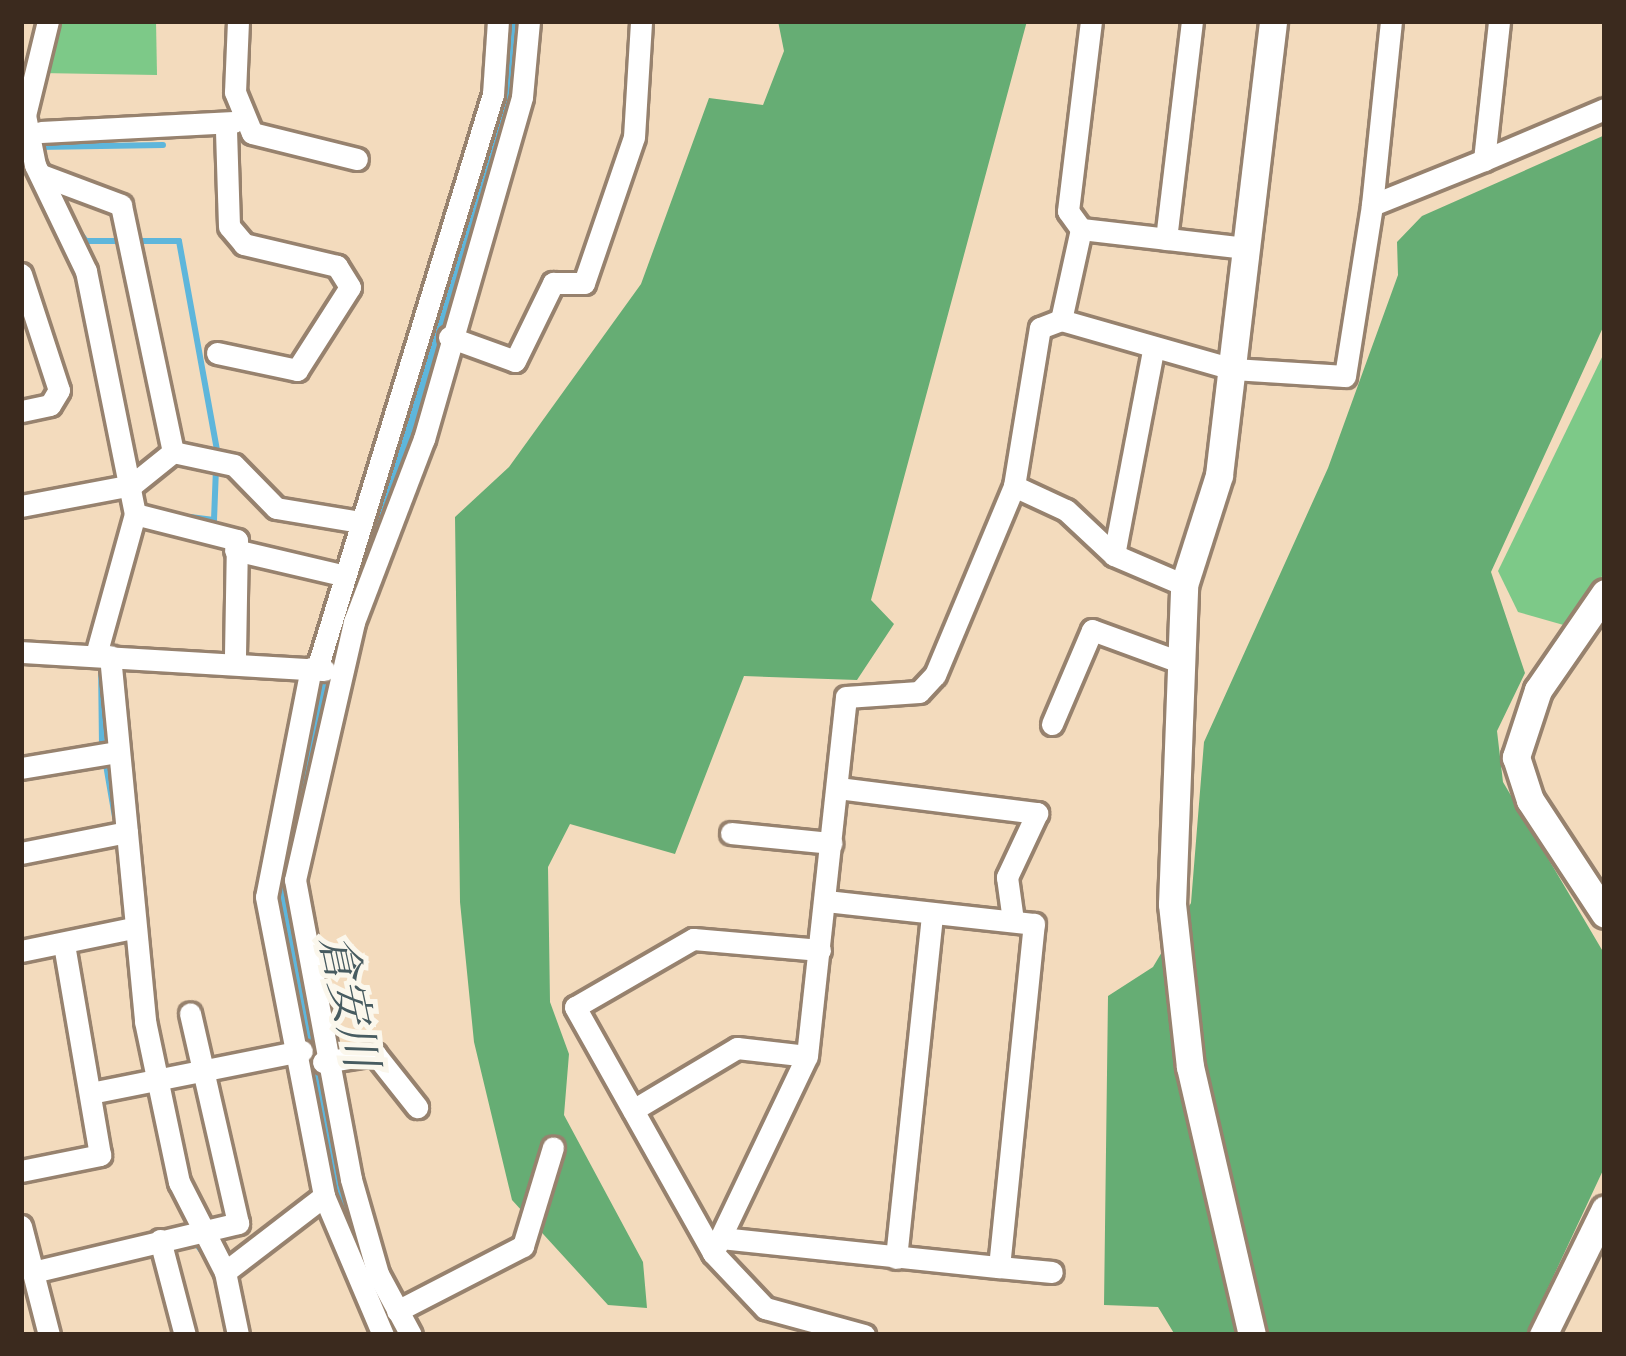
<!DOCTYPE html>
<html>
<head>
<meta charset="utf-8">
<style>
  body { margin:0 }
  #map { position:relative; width:1626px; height:1356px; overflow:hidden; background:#f3dbbd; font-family:Alegreya,"Noto Serif JP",serif }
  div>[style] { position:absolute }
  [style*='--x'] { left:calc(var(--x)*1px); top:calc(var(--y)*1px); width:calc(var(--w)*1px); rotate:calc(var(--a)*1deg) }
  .green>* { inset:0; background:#7dc988 }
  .forest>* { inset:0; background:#66ad74 }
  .stream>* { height:6px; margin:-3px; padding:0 3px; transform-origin:3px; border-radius:3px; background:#5eb6db }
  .river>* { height:36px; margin:-18px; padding:0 18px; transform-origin:18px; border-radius:18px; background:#5eb6db }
  .roads { filter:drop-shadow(3px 0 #97826e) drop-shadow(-3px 0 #97826e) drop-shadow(0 3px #97826e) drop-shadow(0 -3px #97826e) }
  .minor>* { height:21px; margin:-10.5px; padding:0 10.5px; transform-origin:10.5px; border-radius:10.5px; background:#fff }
  .tertiary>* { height:27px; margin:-13.5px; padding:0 13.5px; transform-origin:13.5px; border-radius:13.5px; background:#fff }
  span { translate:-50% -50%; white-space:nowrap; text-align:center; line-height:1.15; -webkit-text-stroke:10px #fbf7ec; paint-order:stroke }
  .water-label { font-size:45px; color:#475b60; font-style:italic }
  .frame { position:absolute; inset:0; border:24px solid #3b2a1e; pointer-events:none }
</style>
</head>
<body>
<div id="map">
  <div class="green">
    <i style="clip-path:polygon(59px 21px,156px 21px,157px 75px,40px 73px)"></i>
    <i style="clip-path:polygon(1605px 351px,1605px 572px,1567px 626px,1518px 612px,1498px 571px)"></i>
  </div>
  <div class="forest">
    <i style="clip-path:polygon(778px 21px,1027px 21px,871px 600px,894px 624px,857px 680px,744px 676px,675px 854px,570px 824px,548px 867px,550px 1002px,569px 1054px,564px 1115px,643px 1262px,647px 1308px,608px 1305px,512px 1200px,474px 1042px,460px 902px,455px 517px,509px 467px,641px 284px,709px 98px,763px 105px,784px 51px)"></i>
    <i style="clip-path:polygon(1605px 135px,1605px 323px,1491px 572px,1525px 673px,1497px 731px,1503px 782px,1605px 955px,1605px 1166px,1526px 1335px,1175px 1335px,1158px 1307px,1104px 1305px,1108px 996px,1153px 967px,1191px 903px,1204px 742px,1328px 468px,1398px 275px,1397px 242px,1422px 216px)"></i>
  </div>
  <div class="stream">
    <i style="--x:38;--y:147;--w:125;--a:-0.9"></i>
    <i style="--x:77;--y:229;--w:15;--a:53"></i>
    <i style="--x:86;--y:241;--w:93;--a:0"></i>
    <i style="--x:179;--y:241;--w:218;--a:79.7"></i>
    <i style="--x:190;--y:517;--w:24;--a:7"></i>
    <i style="--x:214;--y:520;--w:52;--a:-87.8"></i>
    <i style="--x:101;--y:664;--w:82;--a:89.3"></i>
    <i style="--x:105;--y:759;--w:59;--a:80.2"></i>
    <i style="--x:198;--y:1246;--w:36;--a:53"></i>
  </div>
  <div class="river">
    <i style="--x:347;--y:601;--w:519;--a:-72.4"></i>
    <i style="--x:504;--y:106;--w:86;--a:-83.3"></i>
    <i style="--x:326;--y:678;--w:234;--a:101.4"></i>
    <i style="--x:280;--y:907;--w:293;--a:78.2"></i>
    <i style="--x:340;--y:1194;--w:116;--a:68.7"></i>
  </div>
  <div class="roads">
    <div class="minor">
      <i style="--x:48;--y:21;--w:97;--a:103.7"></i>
      <i style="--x:25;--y:115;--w:51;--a:78.7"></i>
      <i style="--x:35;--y:165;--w:118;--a:64.3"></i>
      <i style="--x:86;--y:271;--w:248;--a:78.6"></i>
      <i style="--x:135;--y:514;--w:146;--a:105.5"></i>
      <i style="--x:238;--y:21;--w:71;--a:92.4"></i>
      <i style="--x:235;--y:92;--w:44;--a:67.5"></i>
      <i style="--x:252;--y:133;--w:108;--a:13.9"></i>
      <i style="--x:41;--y:132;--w:193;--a:-3"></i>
      <i style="--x:1484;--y:160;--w:131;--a:-22.9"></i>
      <i style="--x:1372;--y:205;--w:185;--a:-84.1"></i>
      <i style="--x:1081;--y:229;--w:166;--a:6.6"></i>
      <i style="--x:1166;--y:239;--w:220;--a:-83.2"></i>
      <i style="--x:21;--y:274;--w:122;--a:71.9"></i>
      <i style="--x:59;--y:390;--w:17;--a:121"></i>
      <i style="--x:50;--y:405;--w:30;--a:168"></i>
      <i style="--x:1061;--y:320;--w:93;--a:-77.6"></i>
      <i style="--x:1081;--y:229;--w:22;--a:-126"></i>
      <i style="--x:1068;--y:211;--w:191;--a:-83.1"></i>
      <i style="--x:449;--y:337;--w:70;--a:20"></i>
      <i style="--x:515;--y:361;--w:87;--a:-64"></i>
      <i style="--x:553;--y:283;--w:31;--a:0"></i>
      <i style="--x:584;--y:283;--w:154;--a:-71.1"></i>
      <i style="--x:634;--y:137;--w:116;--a:-86.5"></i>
      <i style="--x:217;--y:353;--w:82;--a:12"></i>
      <i style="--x:297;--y:370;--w:98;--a:-57.4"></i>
      <i style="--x:350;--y:287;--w:25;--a:-122"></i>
      <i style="--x:337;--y:266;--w:96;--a:-166.7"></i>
      <i style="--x:244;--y:244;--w:23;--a:-130"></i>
      <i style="--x:229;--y:226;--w:98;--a:-91.8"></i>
      <i style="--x:173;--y:452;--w:62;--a:12"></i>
      <i style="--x:234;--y:465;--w:60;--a:45.7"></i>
      <i style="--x:276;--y:508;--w:86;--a:9.4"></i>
      <i style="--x:1014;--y:486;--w:57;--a:24.8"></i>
      <i style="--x:1066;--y:510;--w:66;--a:43.2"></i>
      <i style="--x:1114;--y:555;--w:76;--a:23.2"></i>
      <i style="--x:21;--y:506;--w:113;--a:-10.7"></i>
      <i style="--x:132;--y:485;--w:53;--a:-38.8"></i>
      <i style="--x:173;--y:452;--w:252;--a:-101.9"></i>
      <i style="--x:121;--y:205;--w:85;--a:-159.4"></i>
      <i style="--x:135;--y:514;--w:105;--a:14.3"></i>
      <i style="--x:237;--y:540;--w:120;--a:91"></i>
      <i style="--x:235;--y:550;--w:110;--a:13.2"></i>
      <i style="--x:1114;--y:555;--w:209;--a:-79.2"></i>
      <i style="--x:21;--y:652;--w:304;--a:3.4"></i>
      <i style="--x:110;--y:656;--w:367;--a:84.5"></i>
      <i style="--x:145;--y:1021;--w:165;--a:78.1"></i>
      <i style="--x:179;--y:1182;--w:101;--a:62.9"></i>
      <i style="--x:311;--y:668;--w:233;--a:101.1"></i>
      <i style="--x:266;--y:897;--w:305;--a:79"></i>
      <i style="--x:324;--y:1196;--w:151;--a:67"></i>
      <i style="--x:317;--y:669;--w:601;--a:-72.98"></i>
      <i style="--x:493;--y:94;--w:73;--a:-86.1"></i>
      <i style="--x:1052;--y:724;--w:102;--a:-66.9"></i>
      <i style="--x:1092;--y:630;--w:90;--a:20"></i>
      <i style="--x:21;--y:768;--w:92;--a:-9.4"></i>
      <i style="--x:838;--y:788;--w:201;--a:7.2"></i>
      <i style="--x:1037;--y:813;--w:71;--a:115.1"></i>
      <i style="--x:1007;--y:877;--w:43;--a:82.1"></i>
      <i style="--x:731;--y:833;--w:101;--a:5.7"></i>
      <i style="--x:21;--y:853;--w:108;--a:-11.2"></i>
      <i style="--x:820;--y:950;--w:127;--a:-175"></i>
      <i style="--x:693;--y:939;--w:136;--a:150"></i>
      <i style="--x:575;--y:1007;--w:282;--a:60.7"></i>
      <i style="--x:713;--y:1253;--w:76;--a:46.6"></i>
      <i style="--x:765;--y:1308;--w:103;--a:15.3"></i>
      <i style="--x:21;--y:951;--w:114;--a:-11.6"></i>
      <i style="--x:323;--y:1062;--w:53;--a:-8.7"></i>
      <i style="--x:375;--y:1054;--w:68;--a:51.6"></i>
      <i style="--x:91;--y:1093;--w:215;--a:-11.3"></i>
      <i style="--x:633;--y:1110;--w:121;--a:-30.8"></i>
      <i style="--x:737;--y:1048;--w:70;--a:6.5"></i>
      <i style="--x:21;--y:1171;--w:81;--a:-11.4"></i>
      <i style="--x:100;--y:1155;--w:214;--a:-99.7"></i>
      <i style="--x:21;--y:1226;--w:113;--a:75.6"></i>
      <i style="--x:721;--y:1238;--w:280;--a:6"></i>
      <i style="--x:999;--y:1267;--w:345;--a:-84.2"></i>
      <i style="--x:1034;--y:924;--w:210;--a:-173.7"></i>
      <i style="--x:160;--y:1240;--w:98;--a:75.3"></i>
      <i style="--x:713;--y:1253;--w:218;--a:-64.5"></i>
      <i style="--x:807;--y:1056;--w:361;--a:-83.8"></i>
      <i style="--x:846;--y:697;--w:73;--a:-3.9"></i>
      <i style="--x:919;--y:692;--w:23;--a:-47"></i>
      <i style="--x:935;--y:675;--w:205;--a:-67.3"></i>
      <i style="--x:1014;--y:486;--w:160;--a:-80.7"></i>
      <i style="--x:1040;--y:328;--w:22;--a:-21"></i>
      <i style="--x:1061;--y:320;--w:179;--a:15.9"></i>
      <i style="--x:1233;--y:369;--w:112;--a:3.6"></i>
      <i style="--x:1345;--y:376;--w:173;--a:-81"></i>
      <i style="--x:1372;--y:205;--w:121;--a:-21.9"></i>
      <i style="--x:1484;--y:160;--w:140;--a:-83.8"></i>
      <i style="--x:896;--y:1258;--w:346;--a:-84"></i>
      <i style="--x:999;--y:1267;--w:53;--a:5.4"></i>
      <i style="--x:33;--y:1272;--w:211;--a:-13.4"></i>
      <i style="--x:238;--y:1223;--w:215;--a:-102.9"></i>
      <i style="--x:225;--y:1272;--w:125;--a:-37.5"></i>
      <i style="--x:225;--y:1272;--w:64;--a:78.3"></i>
      <i style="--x:397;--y:1311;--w:142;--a:-27.3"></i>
      <i style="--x:523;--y:1246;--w:103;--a:-73.1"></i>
      <i style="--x:411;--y:1335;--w:69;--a:-118.4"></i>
      <i style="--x:378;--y:1274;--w:99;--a:-105.9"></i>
      <i style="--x:351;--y:1179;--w:304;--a:-100.6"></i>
      <i style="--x:295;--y:880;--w:265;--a:-77.1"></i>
      <i style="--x:354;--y:622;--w:196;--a:-69.1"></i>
      <i style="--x:424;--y:439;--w:356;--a:-74"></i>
      <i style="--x:522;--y:97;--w:76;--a:-84.7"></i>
    </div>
    <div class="tertiary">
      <i style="--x:1605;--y:593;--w:118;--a:124.6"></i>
      <i style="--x:1538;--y:690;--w:71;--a:108.2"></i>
      <i style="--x:1516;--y:757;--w:45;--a:72"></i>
      <i style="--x:1530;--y:800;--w:136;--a:56.7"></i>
      <i style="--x:1252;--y:1335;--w:275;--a:-103"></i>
      <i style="--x:1190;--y:1067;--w:164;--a:-96.3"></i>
      <i style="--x:1172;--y:904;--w:319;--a:-87.8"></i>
      <i style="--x:1184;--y:585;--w:115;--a:-72.3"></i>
      <i style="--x:1219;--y:475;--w:457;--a:-83.2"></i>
      <i style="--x:1543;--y:1335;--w:140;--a:-63.8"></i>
    </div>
  </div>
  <div class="water-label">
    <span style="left:348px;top:1001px;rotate:78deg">倉安川</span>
  </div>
  <div class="frame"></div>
</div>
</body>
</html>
